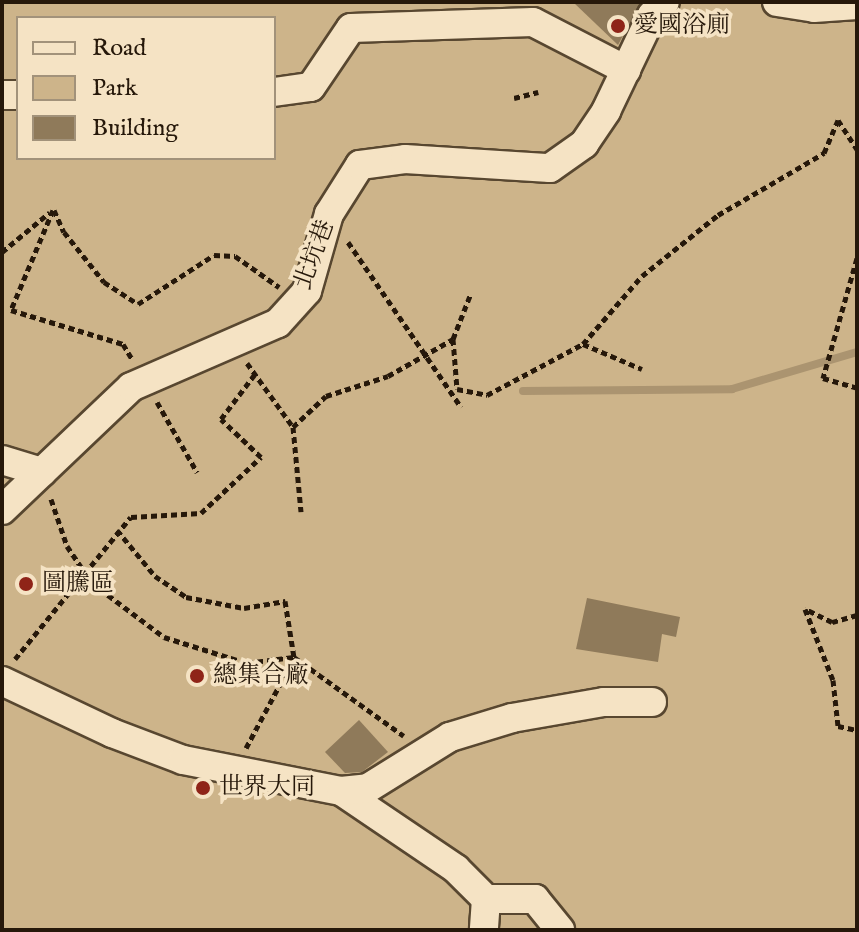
<!DOCTYPE html>
<html>
<head>
<meta charset="utf-8">
<style>
  body { margin:0 }
  #map { position:relative; width:859px; height:932px; overflow:hidden; background:#efd4a4; font-family:"IM FELL English","Noto Serif TC",serif }
  div>[style] { position:absolute }
  [style*='--x'] { left:calc(var(--x)*1px); top:calc(var(--y)*1px); width:calc(var(--w)*1px); rotate:calc(var(--a)*1deg) }
  .green>* { inset:0; background:#cdb48a }
  .stream>* { height:8px; margin:-4px; padding:0 4px; transform-origin:4px; border-radius:4px; background:#ab9470 }
  .building>* { inset:0; background:#8f7a5a }
  .path>* { height:5px; margin-top:-2.5px; transform-origin:0; background:repeating-linear-gradient(90deg,#26180a 0 6px,transparent 0 10px) }
  .roads { filter:drop-shadow(2px 0 #584730) drop-shadow(-2px 0 #584730) drop-shadow(0 2px #584730) drop-shadow(0 -2px #584730) }
  .minor>* { height:28px; margin:-14px; padding:0 14px; transform-origin:14px; border-radius:14px; background:#f5e3c4 }
  .dots>* { width:22px; height:22px; translate:-50% -50%; box-sizing:border-box; border:4px solid #f5e3c4; border-radius:50% }
  span { translate:-50% -50%; white-space:nowrap; text-align:center; line-height:1.15; -webkit-text-stroke:7px #f5e3c4; paint-order:stroke }
  .poi-label { font-size:24px; color:#26180a }
  .left { translate:0 -50%; text-align:left }
  .street-label { font-size:24px; color:#26180a }
  .frame { position:absolute; inset:0; border:4px solid #26180a; pointer-events:none }
  .legend { position:absolute; left:16px; top:16px; width:260px; height:144px; box-sizing:border-box; background:#f5e3c4; border:2px solid #a2927a; margin:0; padding:10px 14px; list-style:none; font-size:24px; color:#26180a }
  .legend li { display:flex; align-items:center; gap:16px; height:40px }
  .legend b { width:40px; border:2px solid #a2927a }
</style>
</head>
<body>
<div id="map">
  <div class="green">
    <i style="clip-path:polygon(evenodd,2px 2px,857px 2px,857px 930px,2px 930px,2px 2px,18px 18px,274px 18px,274px 158px,18px 158px,18px 18px)"></i>
  </div>
  <div class="stream">
    <i style="--x:523;--y:391;--w:209;--a:-0.5"></i>
    <i style="--x:732;--y:389;--w:130;--a:-16.5"></i>
  </div>
  <div class="building">
    <i style="clip-path:polygon(573px 2px,641px 2px,618px 45px)"></i>
    <i style="clip-path:polygon(587px 598px,680px 617px,676px 637px,662px 634px,658px 662px,576px 649px)"></i>
    <i style="clip-path:polygon(359px 720px,388px 752px,362px 772px,345px 773px,325px 752px)"></i>
  </div>
  <div class="path">
    <i style="--x:514;--y:98;--w:25;--a:-14"></i>
    <i style="--x:53;--y:210;--w:108;--a:112.8"></i>
    <i style="--x:11;--y:310;--w:117;--a:16.9"></i>
    <i style="--x:123;--y:344;--w:17;--a:59"></i>
    <i style="--x:54;--y:210;--w:24;--a:66"></i>
    <i style="--x:64;--y:232;--w:64;--a:51.3"></i>
    <i style="--x:104;--y:282;--w:40;--a:32.9"></i>
    <i style="--x:138;--y:304;--w:90;--a:-32.8"></i>
    <i style="--x:214;--y:255;--w:21;--a:3"></i>
    <i style="--x:235;--y:256;--w:54;--a:35.2"></i>
    <i style="--x:348;--y:242;--w:200;--a:55.6"></i>
    <i style="--x:2;--y:252;--w:62;--a:-39.8"></i>
    <i style="--x:857;--y:258;--w:125;--a:105.8"></i>
    <i style="--x:823;--y:378;--w:35;--a:16"></i>
    <i style="--x:453;--y:339;--w:49;--a:-68.6"></i>
    <i style="--x:583;--y:344;--w:90;--a:-49.1"></i>
    <i style="--x:642;--y:276;--w:97;--a:-38.8"></i>
    <i style="--x:718;--y:215;--w:123;--a:-30.3"></i>
    <i style="--x:824;--y:153;--w:36;--a:-67"></i>
    <i style="--x:838;--y:120;--w:35;--a:57"></i>
    <i style="--x:247;--y:363;--w:79;--a:54.3"></i>
    <i style="--x:293;--y:427;--w:45;--a:-43.2"></i>
    <i style="--x:326;--y:396;--w:65;--a:-17.9"></i>
    <i style="--x:388;--y:376;--w:75;--a:-29.6"></i>
    <i style="--x:453;--y:339;--w:50;--a:85.4"></i>
    <i style="--x:457;--y:389;--w:31;--a:11"></i>
    <i style="--x:487;--y:395;--w:109;--a:-28"></i>
    <i style="--x:583;--y:344;--w:64;--a:23"></i>
    <i style="--x:157;--y:402;--w:81;--a:60.3"></i>
    <i style="--x:293;--y:427;--w:85;--a:84.6"></i>
    <i style="--x:51;--y:499;--w:50;--a:71.2"></i>
    <i style="--x:67;--y:546;--w:45;--a:56"></i>
    <i style="--x:92;--y:583;--w:90;--a:36.9"></i>
    <i style="--x:164;--y:637;--w:87;--a:17.4"></i>
    <i style="--x:247;--y:663;--w:47;--a:-7.3"></i>
    <i style="--x:117;--y:530;--w:60;--a:50.4"></i>
    <i style="--x:155;--y:576;--w:37;--a:34"></i>
    <i style="--x:186;--y:597;--w:59;--a:10.7"></i>
    <i style="--x:244;--y:608;--w:42;--a:-9.7"></i>
    <i style="--x:285;--y:601;--w:57;--a:80.9"></i>
    <i style="--x:294;--y:657;--w:135;--a:35.7"></i>
    <i style="--x:857;--y:615;--w:26;--a:164"></i>
    <i style="--x:832;--y:622;--w:30;--a:-154"></i>
    <i style="--x:805;--y:609;--w:76;--a:68.5"></i>
    <i style="--x:833;--y:680;--w:46;--a:83.8"></i>
    <i style="--x:838;--y:726;--w:19;--a:12"></i>
    <i style="--x:15;--y:659;--w:183;--a:-50.8"></i>
    <i style="--x:131;--y:517;--w:70;--a:-3.3"></i>
    <i style="--x:201;--y:513;--w:82;--a:-43"></i>
    <i style="--x:261;--y:457;--w:55;--a:-136.5"></i>
    <i style="--x:221;--y:419;--w:56;--a:-52.9"></i>
    <i style="--x:246;--y:748;--w:102;--a:-61.9"></i>
  </div>
  <div class="roads">
    <div class="minor">
      <i style="--x:777;--y:2;--w:37;--a:9"></i>
      <i style="--x:814;--y:8;--w:43;--a:-4"></i>
      <i style="--x:274;--y:92;--w:37;--a:-8"></i>
      <i style="--x:311;--y:87;--w:71;--a:-55.9"></i>
      <i style="--x:351;--y:28;--w:182;--a:-1.9"></i>
      <i style="--x:533;--y:22;--w:105;--a:27.3"></i>
      <i style="--x:2;--y:95;--w:16;--a:0"></i>
      <i style="--x:2;--y:460;--w:42;--a:16.7"></i>
      <i style="--x:2;--y:510;--w:178;--a:-43.6"></i>
      <i style="--x:131;--y:387;--w:160;--a:-23.5"></i>
      <i style="--x:278;--y:323;--w:43;--a:-47.8"></i>
      <i style="--x:307;--y:291;--w:80;--a:-74.1"></i>
      <i style="--x:329;--y:214;--w:58;--a:-57.7"></i>
      <i style="--x:360;--y:165;--w:45;--a:-7.6"></i>
      <i style="--x:405;--y:159;--w:145;--a:3.6"></i>
      <i style="--x:550;--y:168;--w:42;--a:-35.2"></i>
      <i style="--x:584;--y:144;--w:40;--a:-56"></i>
      <i style="--x:606;--y:111;--w:106;--a:-64.4"></i>
      <i style="--x:652;--y:15;--w:18;--a:-45"></i>
      <i style="--x:2;--y:681;--w:122;--a:25.3"></i>
      <i style="--x:112;--y:733;--w:76;--a:20.8"></i>
      <i style="--x:183;--y:760;--w:161;--a:11.1"></i>
      <i style="--x:341;--y:791;--w:139;--a:34.1"></i>
      <i style="--x:456;--y:869;--w:42;--a:45"></i>
      <i style="--x:486;--y:899;--w:31;--a:94"></i>
      <i style="--x:341;--y:791;--w:27;--a:-6"></i>
      <i style="--x:368;--y:788;--w:97;--a:-31.9"></i>
      <i style="--x:450;--y:737;--w:65;--a:-17"></i>
      <i style="--x:512;--y:718;--w:93;--a:-9.9"></i>
      <i style="--x:604;--y:702;--w:48;--a:0"></i>
      <i style="--x:486;--y:899;--w:49;--a:0"></i>
      <i style="--x:535;--y:899;--w:40;--a:51"></i>
    </div>
  </div>
  <div class="dots">
    <i style="left:618px;top:26px;background:#8f2418"></i>
    <i style="left:26px;top:584px;background:#8f2418"></i>
    <i style="left:197px;top:676px;background:#8f2418"></i>
    <i style="left:203px;top:788px;background:#8f2418"></i>
  </div>
  <div class="poi-label">
    <span class="left" style="left:634px;top:26px">愛國浴廁</span>
    <span class="left" style="left:42px;top:584px">圖騰區</span>
    <span class="left" style="left:213px;top:676px">總集合廠</span>
    <span class="left" style="left:219px;top:788px">世界大同</span>
  </div>
  <div class="street-label">
    <span style="left:315px;top:255px;rotate:-70deg">北坑巷</span>
  </div>
  <div class="frame"></div>
  <ul class="legend">
  <li><b style="height:10px;background:#f5e3c4"></b>Road</li>
  <li><b style="height:22px;background:#cdb48a"></b>Park</li>
  <li><b style="height:22px;background:#8f7a5a"></b>Building</li>
  </ul>
</div>
</body>
</html>
